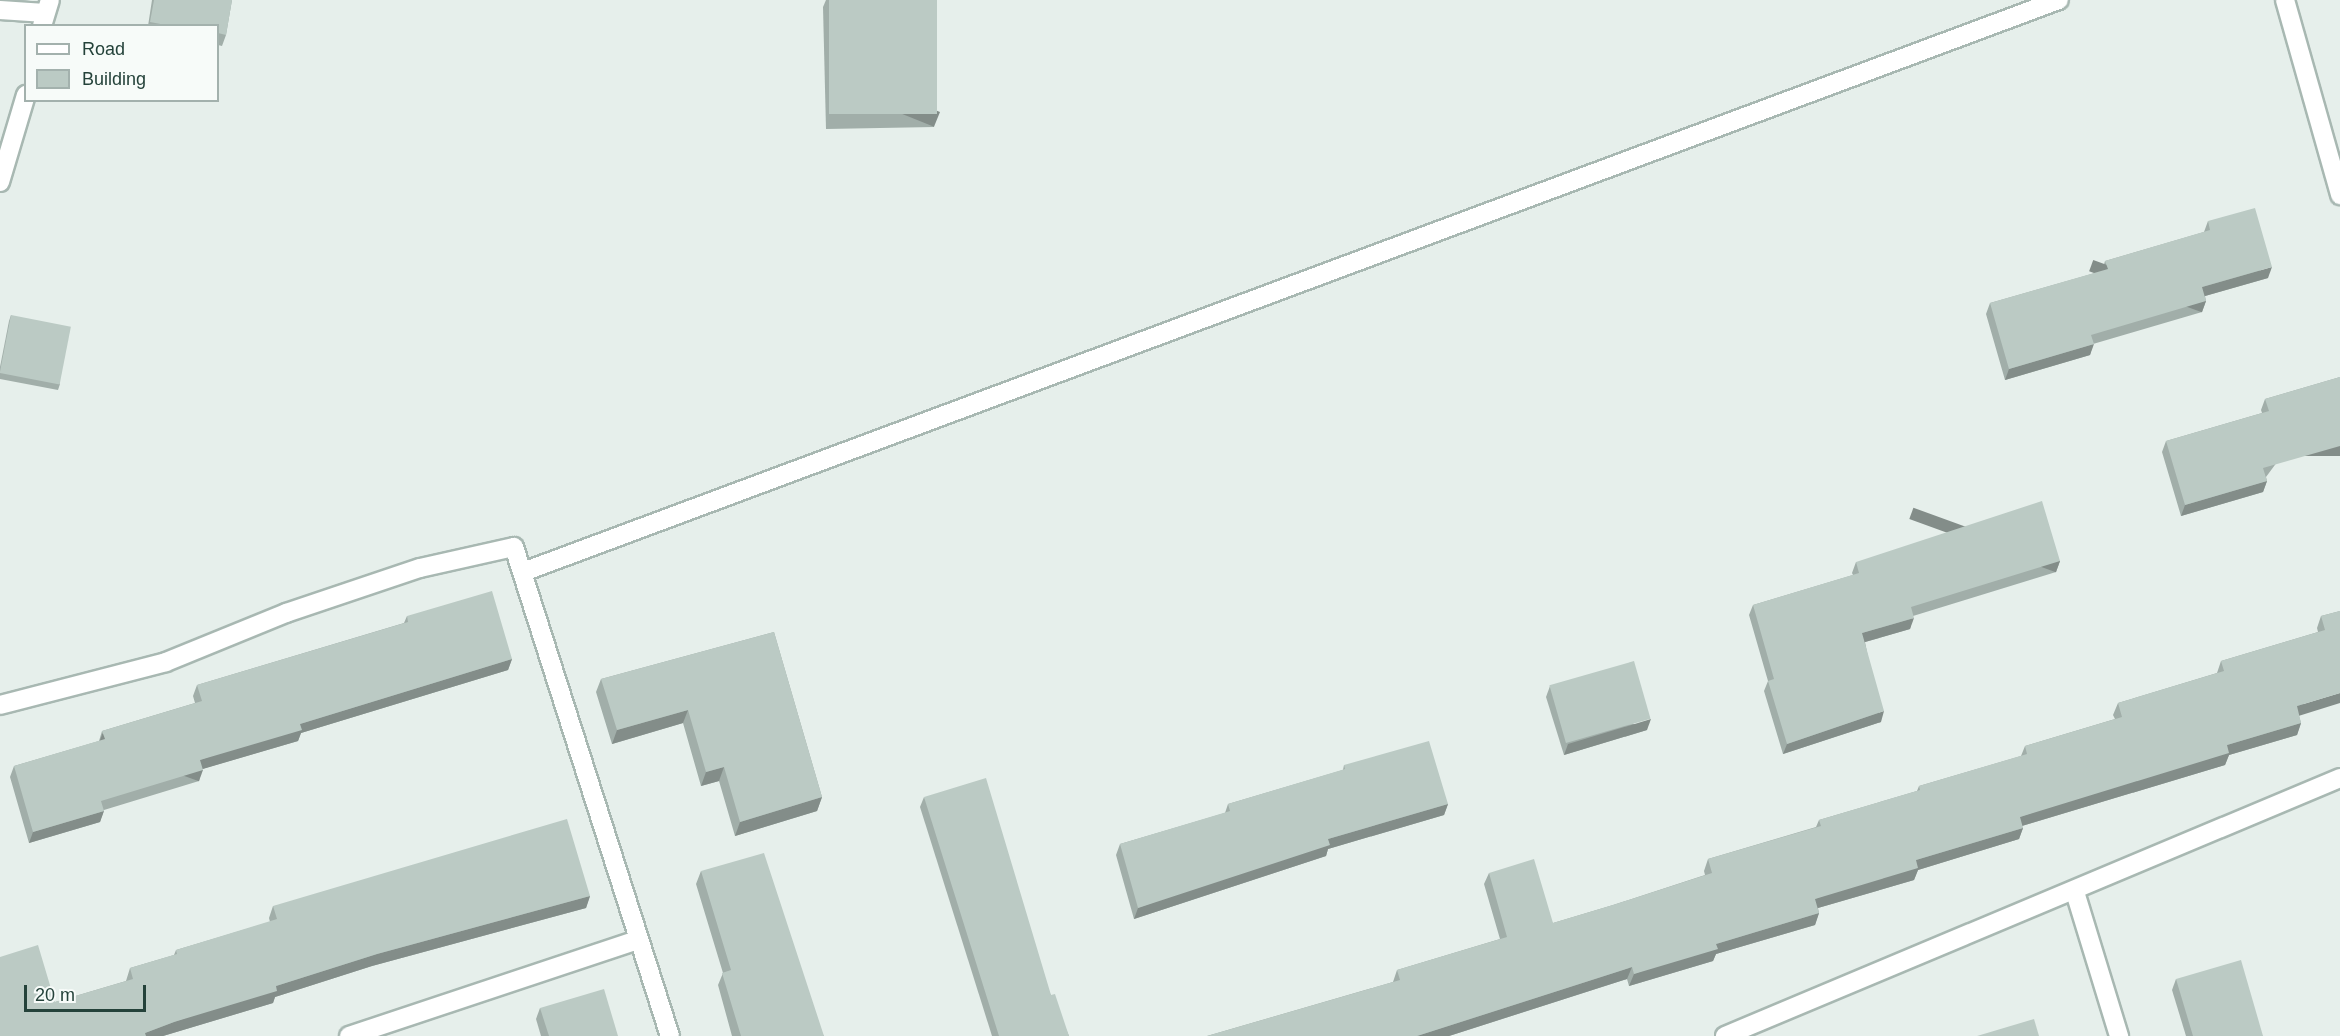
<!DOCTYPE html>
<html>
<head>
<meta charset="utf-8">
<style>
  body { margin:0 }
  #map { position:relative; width:2340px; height:1036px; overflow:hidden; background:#e6efeb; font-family:Helvetica,sans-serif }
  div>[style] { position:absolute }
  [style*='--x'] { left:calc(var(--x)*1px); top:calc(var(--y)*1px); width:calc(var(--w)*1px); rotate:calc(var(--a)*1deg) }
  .roads { filter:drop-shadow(2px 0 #a8b8b2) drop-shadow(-2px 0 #a8b8b2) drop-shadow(0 2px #a8b8b2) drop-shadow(0 -2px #a8b8b2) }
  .minor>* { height:18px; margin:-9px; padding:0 9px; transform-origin:9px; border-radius:9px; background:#fff }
  .tertiary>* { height:18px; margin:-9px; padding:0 9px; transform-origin:9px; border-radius:9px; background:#fff }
  .wall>* { inset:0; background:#a1aea9 }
  .shaded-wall>* { inset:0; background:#838d89; transform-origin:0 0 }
  .building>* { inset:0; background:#bbcac4; transform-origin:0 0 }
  span { translate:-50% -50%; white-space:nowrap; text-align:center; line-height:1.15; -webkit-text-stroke:4.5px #f7fbf9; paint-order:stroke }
  .legend { position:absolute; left:24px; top:24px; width:195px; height:78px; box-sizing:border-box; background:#f7fbf9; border:2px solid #a3b1ad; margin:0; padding:8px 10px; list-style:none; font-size:18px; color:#24423a }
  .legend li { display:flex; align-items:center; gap:12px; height:30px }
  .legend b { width:30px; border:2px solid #a3b1ad }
  .scale { position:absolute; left:24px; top:985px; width:122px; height:27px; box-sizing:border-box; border:3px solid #24423a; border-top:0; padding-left:8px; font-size:18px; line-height:21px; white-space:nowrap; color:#24423a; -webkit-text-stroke:4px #f7fbf9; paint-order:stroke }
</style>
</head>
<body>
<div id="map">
  <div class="roads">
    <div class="minor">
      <i style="--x:2285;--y:0;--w:203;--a:74.2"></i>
      <i style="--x:0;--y:10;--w:45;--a:3.8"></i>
      <i style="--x:523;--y:572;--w:1639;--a:-20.43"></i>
      <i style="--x:0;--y:705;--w:171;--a:-14.5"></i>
      <i style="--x:166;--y:662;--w:130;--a:-22.2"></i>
      <i style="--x:286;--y:613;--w:141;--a:-18.6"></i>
      <i style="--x:420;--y:568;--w:96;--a:-12.6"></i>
      <i style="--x:514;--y:547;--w:513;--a:72.31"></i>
      <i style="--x:2075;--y:892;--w:151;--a:73"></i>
      <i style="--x:349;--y:1036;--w:305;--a:-18.4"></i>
      <i style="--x:1725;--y:1036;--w:667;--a:-22.76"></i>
    </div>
    <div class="tertiary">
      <i style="--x:42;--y:26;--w:27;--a:-73"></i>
      <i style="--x:0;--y:182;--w:91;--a:-73.4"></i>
    </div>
  </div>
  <div class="wall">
    <i style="clip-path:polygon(152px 0,232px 0,226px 35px,222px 46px,218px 45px,218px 26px,148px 26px)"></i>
    <i style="clip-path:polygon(826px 0,937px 0,934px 127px,826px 129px,823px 7px)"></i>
    <i style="clip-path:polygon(2208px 221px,2268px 278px,2205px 296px,2206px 301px,2202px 312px,2093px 344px,2090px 355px,2005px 380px,1986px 314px,1990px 303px,2102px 271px,2105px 261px,2204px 232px)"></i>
    <i style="clip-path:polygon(11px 315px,60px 384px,58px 390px,0 379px,0 367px,9px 321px)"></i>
    <i style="clip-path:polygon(2340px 377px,2266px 477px,2267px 481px,2263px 492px,2181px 516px,2162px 452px,2166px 441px,2262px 413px,2261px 410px,2265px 399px)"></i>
    <i style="clip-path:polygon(2060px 561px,2056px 572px,1913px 616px,1910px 629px,1865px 642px,1881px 722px,1783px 754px,1764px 691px,1768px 681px,1749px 615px,1753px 605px,1853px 575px,1852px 573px,1856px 562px)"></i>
    <i style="clip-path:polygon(2340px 611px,2299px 716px,2301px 723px,2297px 735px,2229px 755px,2225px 765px,2022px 826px,2023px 828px,2019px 839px,1918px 870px,1914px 880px,1818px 908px,1819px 913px,1815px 925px,1716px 954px,1713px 961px,1629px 986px,1627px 979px,1449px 1036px,1207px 1036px,1393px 982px,1397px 970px,1500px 939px,1484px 884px,1489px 873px,1553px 923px,1613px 905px,1705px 875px,1704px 871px,1708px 859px,1816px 827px,1819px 820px,1917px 791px,1919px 786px,2021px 756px,2025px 746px,2115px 719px,2113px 715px,2118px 703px,2217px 673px,2221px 661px,2318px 632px,2317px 628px,2321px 616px)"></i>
    <i style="clip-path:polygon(407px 616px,512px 659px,508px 670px,301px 733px,298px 741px,202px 769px,199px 781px,104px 810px,100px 822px,29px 843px,10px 777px,14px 766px,99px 741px,102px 731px,195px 703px,193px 696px,197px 685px,404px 623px)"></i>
    <i style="clip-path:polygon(774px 632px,822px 797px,817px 811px,735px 836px,719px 781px,701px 786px,683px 723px,612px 744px,596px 692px,601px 679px)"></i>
    <i style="clip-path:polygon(1550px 686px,1647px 730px,1564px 755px,1546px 697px)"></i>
    <i style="clip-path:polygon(1344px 765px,1448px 804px,1444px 815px,1328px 849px,1326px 856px,1134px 919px,1116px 855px,1120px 844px,1225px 813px,1228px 804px,1343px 770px)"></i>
    <i style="clip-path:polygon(924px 797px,1051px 995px,1069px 1036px,992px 1036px,920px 807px)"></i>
    <i style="clip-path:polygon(701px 871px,824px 1036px,732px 1036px,718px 985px,723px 973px,696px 884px)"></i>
    <i style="clip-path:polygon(590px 896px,586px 908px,372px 966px,275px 997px,273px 1003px,163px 1036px,0 1036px,55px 1002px,126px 981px,130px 968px,174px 955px,176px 950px,270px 922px,269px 918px,273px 906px)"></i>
    <i style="clip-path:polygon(2176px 979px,2263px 1036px,2186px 1036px,2172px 990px)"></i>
    <i style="clip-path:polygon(540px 1008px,618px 1036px,541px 1036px,536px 1019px)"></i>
  </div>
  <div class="shaded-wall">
    <i style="left:940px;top:112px;width:16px;height:108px;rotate:112deg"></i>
    <i style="clip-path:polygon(2272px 267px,2268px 278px,2198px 298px,2202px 287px)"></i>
    <i style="left:2206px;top:301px;width:12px;height:120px;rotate:110deg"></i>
    <i style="clip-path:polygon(2094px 344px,2090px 355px,2005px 380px,2009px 369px)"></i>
    <i style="left:2340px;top:446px;width:10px;height:80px;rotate:90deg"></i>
    <i style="clip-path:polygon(2267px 481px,2263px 492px,2181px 516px,2185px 505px)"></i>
    <i style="left:2060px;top:561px;width:12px;height:156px;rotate:110deg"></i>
    <i style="clip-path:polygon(1914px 618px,1910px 629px,1858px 644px,1862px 633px)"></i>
    <i style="clip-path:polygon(512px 659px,508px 670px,301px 733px,298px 741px,196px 771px,200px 760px,300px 724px)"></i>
    <i style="clip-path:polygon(2340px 693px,2340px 703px,2292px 718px,2297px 706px)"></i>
    <i style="clip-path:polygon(688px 710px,683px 723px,612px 744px,617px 730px)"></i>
    <i style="clip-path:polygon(1884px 711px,1881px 722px,1783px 754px,1787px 744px)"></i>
    <i style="clip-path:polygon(1651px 719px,1647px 730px,1564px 755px,1568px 744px)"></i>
    <i style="clip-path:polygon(2301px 723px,2297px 735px,2229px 755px,2225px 765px,2015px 828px,2020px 817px,2227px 745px)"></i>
    <i style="clip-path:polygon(724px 767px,719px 781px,701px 786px,706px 772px)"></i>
    <i style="left:203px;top:770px;width:12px;height:107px;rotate:110deg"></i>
    <i style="clip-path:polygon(822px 797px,817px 811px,735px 836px,740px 822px)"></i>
    <i style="clip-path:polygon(1448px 804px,1444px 815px,1328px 849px,1326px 856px,1134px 919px,1138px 908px,1328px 839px)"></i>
    <i style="clip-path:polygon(104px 811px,100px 822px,29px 843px,33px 832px)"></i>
    <i style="clip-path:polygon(2023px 828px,2019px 839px,1918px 870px,1914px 880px,1811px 910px,1815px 899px,1916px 860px)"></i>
    <i style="clip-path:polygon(590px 896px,586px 908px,372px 966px,275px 997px,273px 1003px,163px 1036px,144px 1036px,145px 1033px,174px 1022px,276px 986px,377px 954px)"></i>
    <i style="clip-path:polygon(1819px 913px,1815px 925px,1716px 954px,1713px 961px,1629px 986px,1634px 974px,1716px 944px)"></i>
    <i style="clip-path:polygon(1632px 967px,1627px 979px,1449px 1036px,1417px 1036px)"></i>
  </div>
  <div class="building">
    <i style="clip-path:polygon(154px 0,232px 0,226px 35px,218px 33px,218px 26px,171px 26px,150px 22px)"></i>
    <i style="left:829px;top:0;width:108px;height:114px"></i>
    <i style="clip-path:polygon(2255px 208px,2272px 267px,2202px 287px,2206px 301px,2091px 335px,2094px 344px,2009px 369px,1990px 303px,2108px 269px,2105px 261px,2210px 230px,2208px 221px)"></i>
    <i style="left:11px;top:315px;width:61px;height:59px;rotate:11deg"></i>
    <i style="clip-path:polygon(2340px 377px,2340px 446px,2263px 468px,2267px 481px,2185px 505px,2166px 441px,2269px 411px,2265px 399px)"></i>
    <i style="clip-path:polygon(2042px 501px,2060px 561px,1911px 607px,1914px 618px,1862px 633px,1884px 711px,1787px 744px,1768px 681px,1774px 679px,1753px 605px,1859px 573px,1856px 562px)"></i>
    <i style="clip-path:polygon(492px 591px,512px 659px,300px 724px,302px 730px,200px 760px,203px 770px,101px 801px,104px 811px,33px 832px,14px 766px,105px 739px,102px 731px,202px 701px,197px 685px,408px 622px,407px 616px)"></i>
    <i style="clip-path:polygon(2340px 611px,2340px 693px,2297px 706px,2301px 723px,2227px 745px,2229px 753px,2020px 817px,2023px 828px,1916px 860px,1918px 868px,1815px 899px,1819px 913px,1716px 944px,1718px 949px,1634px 974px,1632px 967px,1417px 1036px,1207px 1036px,1400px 980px,1397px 970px,1507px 937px,1489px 873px,1534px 859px,1553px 923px,1613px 905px,1712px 873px,1708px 859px,1821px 826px,1819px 820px,1920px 790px,1919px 786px,2027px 754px,2025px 746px,2122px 717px,2118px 703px,2224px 671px,2221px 661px,2325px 630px,2321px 616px)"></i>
    <i style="clip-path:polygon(774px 632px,822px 797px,740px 822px,724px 767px,706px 772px,688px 710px,617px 730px,601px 679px)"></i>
    <i style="left:1634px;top:661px;width:60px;height:88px;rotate:74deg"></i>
    <i style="clip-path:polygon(1429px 741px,1448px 804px,1328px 839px,1330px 845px,1138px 908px,1120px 844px,1230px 811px,1228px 804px,1345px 769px,1344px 765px)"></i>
    <i style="clip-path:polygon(986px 778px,1051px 995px,1055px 994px,1069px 1036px,999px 1036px,924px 797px)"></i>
    <i style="clip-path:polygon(567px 819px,590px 896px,377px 954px,276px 986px,277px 991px,174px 1022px,145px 1033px,146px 1036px,0 1036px,0 957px,38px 945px,55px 1002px,133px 979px,130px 968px,177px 954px,176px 950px,277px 919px,273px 906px)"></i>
    <i style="clip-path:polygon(764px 853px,824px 1036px,741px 1036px,722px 973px,731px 970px,701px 871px)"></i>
    <i style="clip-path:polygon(2241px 960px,2263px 1036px,2193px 1036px,2176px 979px)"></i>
    <i style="clip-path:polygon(604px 989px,618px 1036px,549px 1036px,540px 1008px)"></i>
    <i style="clip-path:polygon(2034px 1019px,2039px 1036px,1977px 1036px)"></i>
  </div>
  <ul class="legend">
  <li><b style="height:8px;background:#fff"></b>Road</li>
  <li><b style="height:16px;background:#bbcac4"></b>Building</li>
  </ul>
  <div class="scale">20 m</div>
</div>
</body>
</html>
